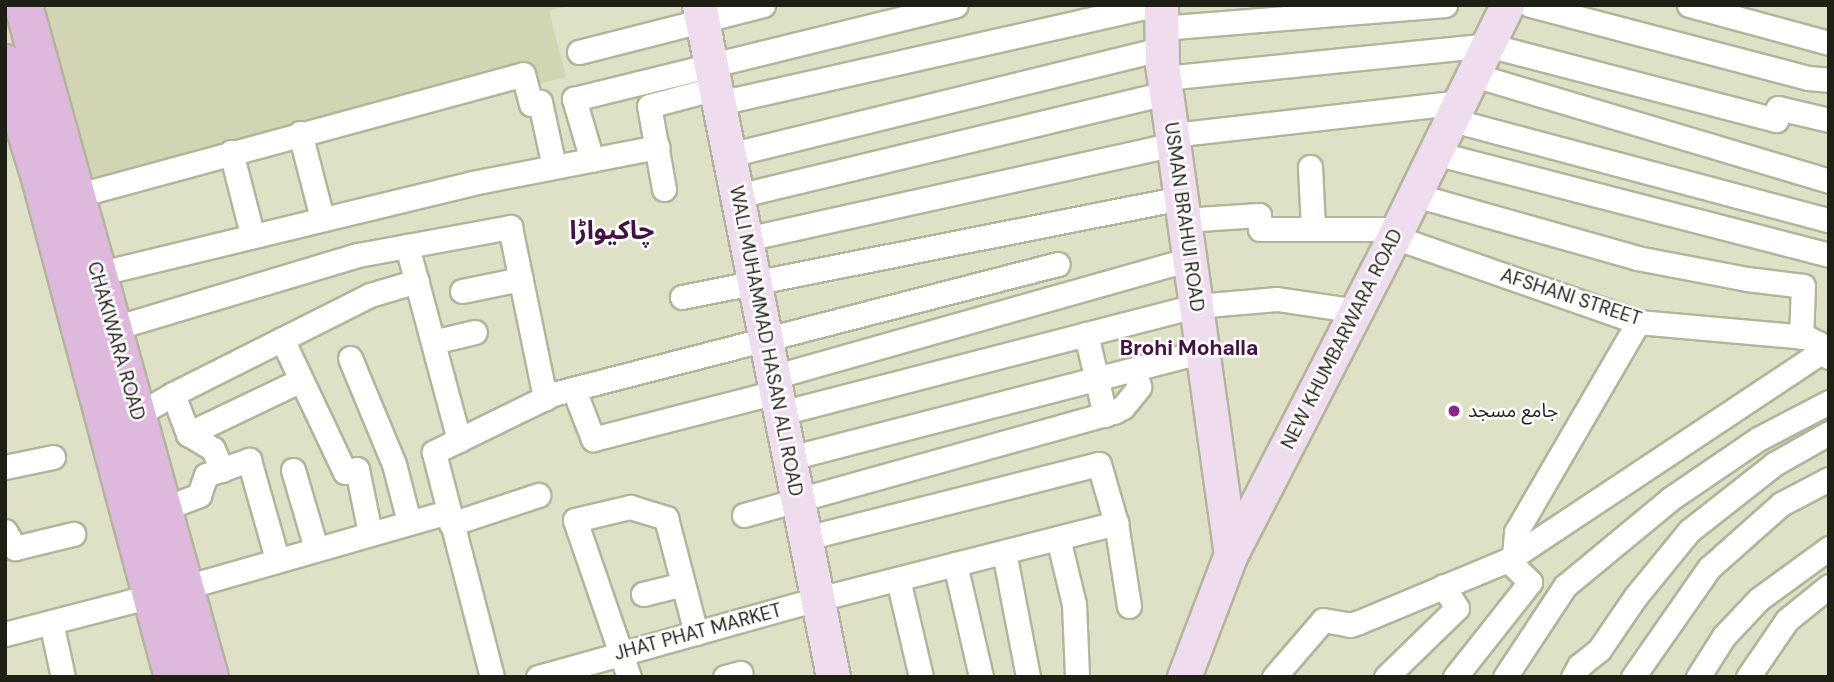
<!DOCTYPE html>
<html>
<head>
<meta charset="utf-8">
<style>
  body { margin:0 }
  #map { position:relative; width:1834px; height:682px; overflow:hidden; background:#dee1c5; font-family:"DM Sans","Noto Sans Arabic",sans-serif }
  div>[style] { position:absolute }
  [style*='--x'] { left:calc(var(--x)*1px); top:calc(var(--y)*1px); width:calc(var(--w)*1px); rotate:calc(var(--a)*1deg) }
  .built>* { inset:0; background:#d1d5b3 }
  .roads { filter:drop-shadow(2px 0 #b2b59b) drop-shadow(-2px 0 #b2b59b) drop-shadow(0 2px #b2b59b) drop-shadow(0 -2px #b2b59b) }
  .street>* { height:23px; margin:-11.5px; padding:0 11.5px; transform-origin:11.5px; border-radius:11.5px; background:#fff }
  .secondary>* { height:33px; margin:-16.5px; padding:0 16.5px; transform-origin:16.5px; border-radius:16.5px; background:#efdcee }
  .primary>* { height:37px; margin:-18.5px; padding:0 18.5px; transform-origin:18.5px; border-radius:18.5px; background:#dfb9dd }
  .dots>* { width:19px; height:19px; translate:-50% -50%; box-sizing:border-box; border:4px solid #fff; border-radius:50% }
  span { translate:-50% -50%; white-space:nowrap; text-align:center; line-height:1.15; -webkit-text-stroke:5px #fff; paint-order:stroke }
  .street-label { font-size:19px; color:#1e1f15 }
  .poi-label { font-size:19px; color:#1e1f15 }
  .left { translate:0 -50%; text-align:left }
  .neighbourhood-label { font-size:21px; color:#431243; font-weight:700 }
  .district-label { font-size:26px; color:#431243; font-weight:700 }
  .frame { position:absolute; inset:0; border:7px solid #1e1f15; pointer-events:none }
</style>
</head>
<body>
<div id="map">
  <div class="built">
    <i style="clip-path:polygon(19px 5px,570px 5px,549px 11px,566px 77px,530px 86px,524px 71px,71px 192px)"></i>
  </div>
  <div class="roads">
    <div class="street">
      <i style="--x:1530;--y:5;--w:287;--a:14.7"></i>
      <i style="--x:1808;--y:78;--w:21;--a:5"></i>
      <i style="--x:1689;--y:5;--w:145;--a:15.2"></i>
      <i style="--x:1161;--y:28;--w:285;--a:-4.6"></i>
      <i style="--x:579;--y:52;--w:190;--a:-14.3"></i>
      <i style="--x:1474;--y:75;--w:370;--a:16.6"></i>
      <i style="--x:1165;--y:78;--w:325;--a:-5.8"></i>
      <i style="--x:1488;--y:45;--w:298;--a:14.6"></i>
      <i style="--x:1776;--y:120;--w:12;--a:-81"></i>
      <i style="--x:1778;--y:108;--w:52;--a:13.2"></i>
      <i style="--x:719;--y:103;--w:447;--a:-12.7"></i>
      <i style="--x:1452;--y:120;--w:390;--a:14.9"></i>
      <i style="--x:300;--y:133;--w:88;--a:75.5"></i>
      <i style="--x:1172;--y:135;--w:291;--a:-6.5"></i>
      <i style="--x:231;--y:152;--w:85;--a:75.6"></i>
      <i style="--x:1435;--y:153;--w:407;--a:14.5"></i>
      <i style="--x:729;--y:155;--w:446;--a:-13.8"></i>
      <i style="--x:592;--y:160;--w:64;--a:-106.4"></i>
      <i style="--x:574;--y:99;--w:393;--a:-13.8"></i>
      <i style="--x:1310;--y:167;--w:62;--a:87.2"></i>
      <i style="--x:664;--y:189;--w:84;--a:-100.2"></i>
      <i style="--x:649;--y:106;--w:69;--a:-15"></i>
      <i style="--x:1415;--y:195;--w:231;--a:15.8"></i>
      <i style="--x:1637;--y:258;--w:112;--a:10.8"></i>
      <i style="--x:1747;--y:279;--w:56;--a:7.1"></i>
      <i style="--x:1803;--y:286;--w:51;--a:92.2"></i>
      <i style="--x:75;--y:196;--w:464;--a:-15.2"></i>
      <i style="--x:523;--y:74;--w:31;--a:75"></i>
      <i style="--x:531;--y:104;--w:9;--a:-13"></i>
      <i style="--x:540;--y:102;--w:66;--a:77.8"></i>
      <i style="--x:737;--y:196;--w:441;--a:-13.5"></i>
      <i style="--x:1184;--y:220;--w:75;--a:-3.8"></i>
      <i style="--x:1259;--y:215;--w:14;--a:86"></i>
      <i style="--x:1260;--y:229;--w:139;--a:0"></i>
      <i style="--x:1394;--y:237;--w:258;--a:19.2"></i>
      <i style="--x:1638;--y:322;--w:169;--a:5.1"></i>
      <i style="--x:1806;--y:337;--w:13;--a:27"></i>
      <i style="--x:1818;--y:343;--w:18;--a:52"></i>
      <i style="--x:746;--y:239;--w:438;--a:-12.5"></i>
      <i style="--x:407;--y:246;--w:201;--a:75"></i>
      <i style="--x:97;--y:274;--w:386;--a:-13.6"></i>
      <i style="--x:472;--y:183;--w:189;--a:-11"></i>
      <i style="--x:462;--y:291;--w:60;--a:-11.5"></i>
      <i style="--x:682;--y:297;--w:509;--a:-11.22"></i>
      <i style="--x:111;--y:329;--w:258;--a:-16.7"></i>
      <i style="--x:358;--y:255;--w:155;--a:-10.4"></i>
      <i style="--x:510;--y:227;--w:175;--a:78.4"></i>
      <i style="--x:1086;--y:334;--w:83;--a:76.8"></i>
      <i style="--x:282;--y:339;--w:147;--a:64.7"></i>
      <i style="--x:345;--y:472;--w:12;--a:-14"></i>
      <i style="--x:357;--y:469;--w:65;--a:78.5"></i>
      <i style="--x:433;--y:342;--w:43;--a:-13.4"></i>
      <i style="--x:350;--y:358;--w:115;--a:67.5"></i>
      <i style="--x:394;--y:464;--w:60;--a:75.5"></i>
      <i style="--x:773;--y:377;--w:433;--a:-15.8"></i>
      <i style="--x:574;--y:390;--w:53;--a:68.8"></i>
      <i style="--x:593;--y:439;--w:189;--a:-14.4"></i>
      <i style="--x:173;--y:394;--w:43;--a:69.4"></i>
      <i style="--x:188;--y:434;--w:29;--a:31"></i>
      <i style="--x:213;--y:449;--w:23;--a:67"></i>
      <i style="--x:781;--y:413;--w:429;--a:-14.5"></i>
      <i style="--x:1196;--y:306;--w:81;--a:-4.9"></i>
      <i style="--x:1277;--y:299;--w:81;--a:8.5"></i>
      <i style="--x:137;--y:415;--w:42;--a:-30.3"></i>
      <i style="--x:173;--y:394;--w:220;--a:-26.7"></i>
      <i style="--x:370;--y:295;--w:49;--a:-16.6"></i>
      <i style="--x:188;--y:434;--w:125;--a:-25.5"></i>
      <i style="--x:790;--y:458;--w:427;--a:-14.5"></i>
      <i style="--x:5;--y:467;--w:49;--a:-11.8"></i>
      <i style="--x:293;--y:470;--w:81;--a:73.6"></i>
      <i style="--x:163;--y:509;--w:39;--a:-21"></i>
      <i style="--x:199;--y:495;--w:21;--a:-71"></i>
      <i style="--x:206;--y:475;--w:46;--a:-19.2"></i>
      <i style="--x:249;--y:460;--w:103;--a:74.2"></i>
      <i style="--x:744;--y:515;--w:384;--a:-15.6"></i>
      <i style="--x:1114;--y:412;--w:10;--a:-29"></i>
      <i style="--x:1123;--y:407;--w:26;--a:-51"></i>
      <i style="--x:1139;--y:387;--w:18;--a:-103"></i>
      <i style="--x:451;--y:524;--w:92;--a:-18.4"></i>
      <i style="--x:5;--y:531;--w:20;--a:60"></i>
      <i style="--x:15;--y:548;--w:60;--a:-13.6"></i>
      <i style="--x:806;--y:538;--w:302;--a:-14.2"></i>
      <i style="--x:1099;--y:464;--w:61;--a:73.9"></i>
      <i style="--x:1116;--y:523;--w:84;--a:81.1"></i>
      <i style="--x:1058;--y:538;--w:68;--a:76.4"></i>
      <i style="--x:1074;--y:604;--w:73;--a:87.6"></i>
      <i style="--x:1004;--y:552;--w:127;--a:79.1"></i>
      <i style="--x:1514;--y:556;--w:24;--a:-85"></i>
      <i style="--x:1516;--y:532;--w:243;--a:-59.8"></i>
      <i style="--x:955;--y:564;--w:116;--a:77"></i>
      <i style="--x:898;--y:579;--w:101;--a:76.8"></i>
      <i style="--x:643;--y:594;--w:41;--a:-14"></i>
      <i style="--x:51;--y:622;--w:56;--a:77.7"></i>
      <i style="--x:5;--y:634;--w:187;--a:-14.6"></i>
      <i style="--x:186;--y:587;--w:273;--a:-16"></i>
      <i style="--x:492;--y:677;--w:232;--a:-104.5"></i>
      <i style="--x:434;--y:452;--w:132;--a:-26"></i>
      <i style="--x:553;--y:394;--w:521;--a:-14.44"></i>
      <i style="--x:538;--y:677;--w:291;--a:-15.6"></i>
      <i style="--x:818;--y:599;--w:308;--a:-14.3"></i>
      <i style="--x:629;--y:677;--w:166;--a:-109"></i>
      <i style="--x:575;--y:520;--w:57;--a:-13.3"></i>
      <i style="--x:630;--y:507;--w:38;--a:17"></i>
      <i style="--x:666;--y:518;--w:119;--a:75.4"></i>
      <i style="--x:725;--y:677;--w:16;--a:-15"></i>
      <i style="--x:1274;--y:677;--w:75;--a:-49.3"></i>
      <i style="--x:1323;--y:620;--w:27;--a:10"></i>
      <i style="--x:1350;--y:625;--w:9;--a:-18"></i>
      <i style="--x:1359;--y:622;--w:161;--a:-22.6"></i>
      <i style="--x:1508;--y:560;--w:378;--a:-33.6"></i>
      <i style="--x:1386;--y:677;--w:99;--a:-44.2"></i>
      <i style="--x:1457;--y:608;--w:26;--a:-122"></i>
      <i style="--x:1455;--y:677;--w:121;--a:-51.7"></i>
      <i style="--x:1530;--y:582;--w:31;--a:-135"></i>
      <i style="--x:1505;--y:677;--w:109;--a:-56.6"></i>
      <i style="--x:1565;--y:586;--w:136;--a:-39.6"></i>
      <i style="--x:1670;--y:499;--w:107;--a:-34.3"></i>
      <i style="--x:1758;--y:439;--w:80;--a:-27.5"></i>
      <i style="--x:1573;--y:677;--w:13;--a:-61"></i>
      <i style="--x:1579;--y:666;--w:26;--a:-39"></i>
      <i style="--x:1599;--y:650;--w:65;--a:-55.6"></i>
      <i style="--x:1636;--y:596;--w:84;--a:-50.8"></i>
      <i style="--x:1689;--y:531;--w:108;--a:-38.2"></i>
      <i style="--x:1774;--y:464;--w:63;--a:-29.4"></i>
      <i style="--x:1633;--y:677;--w:133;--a:-55.1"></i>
      <i style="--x:1709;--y:568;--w:96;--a:-41.6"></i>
      <i style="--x:1781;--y:504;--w:54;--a:-27.5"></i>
      <i style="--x:1698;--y:677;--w:49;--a:-57.6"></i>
      <i style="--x:1724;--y:636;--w:51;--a:-46.6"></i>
      <i style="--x:1759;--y:599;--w:87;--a:-36.1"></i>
      <i style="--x:1748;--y:677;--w:69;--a:-55.6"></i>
      <i style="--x:1787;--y:620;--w:54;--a:-39"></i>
    </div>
    <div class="secondary">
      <i style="--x:699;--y:5;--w:685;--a:78.72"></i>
      <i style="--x:1161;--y:5;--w:59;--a:89"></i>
      <i style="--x:1162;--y:64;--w:495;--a:82"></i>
      <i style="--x:1184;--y:677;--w:132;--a:-69.1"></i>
      <i style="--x:1231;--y:554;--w:356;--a:-62.8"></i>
      <i style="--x:1394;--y:237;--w:258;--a:-64"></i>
    </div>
    <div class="primary">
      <i style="--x:23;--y:5;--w:697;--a:74.53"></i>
      <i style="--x:5;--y:63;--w:123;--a:73"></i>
      <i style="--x:41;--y:181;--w:513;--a:75.1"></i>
    </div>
  </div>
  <div class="dots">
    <i style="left:1454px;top:411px;background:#8c268c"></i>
  </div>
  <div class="street-label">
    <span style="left:1184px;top:217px;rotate:82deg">USMAN BRAHUI ROAD</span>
    <span style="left:1571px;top:297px;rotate:18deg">AFSHANI STREET</span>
    <span style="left:1342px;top:339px;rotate:-63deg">NEW KHUMBARWARA ROAD</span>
    <span style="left:116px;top:341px;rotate:74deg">CHAKIWARA ROAD</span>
    <span style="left:766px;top:341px;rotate:79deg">WALI MUHAMMAD HASAN ALI ROAD</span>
    <span style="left:698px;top:632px;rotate:-15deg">JHAT PHAT MARKET</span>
  </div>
  <div class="poi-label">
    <span class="left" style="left:1468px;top:411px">جامع مسجد</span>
  </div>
  <div class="neighbourhood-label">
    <span style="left:1189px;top:348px">Brohi Mohalla</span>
  </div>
  <div class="district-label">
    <span style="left:612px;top:231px">چاکیواڑا</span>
  </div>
  <div class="frame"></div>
</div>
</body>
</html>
